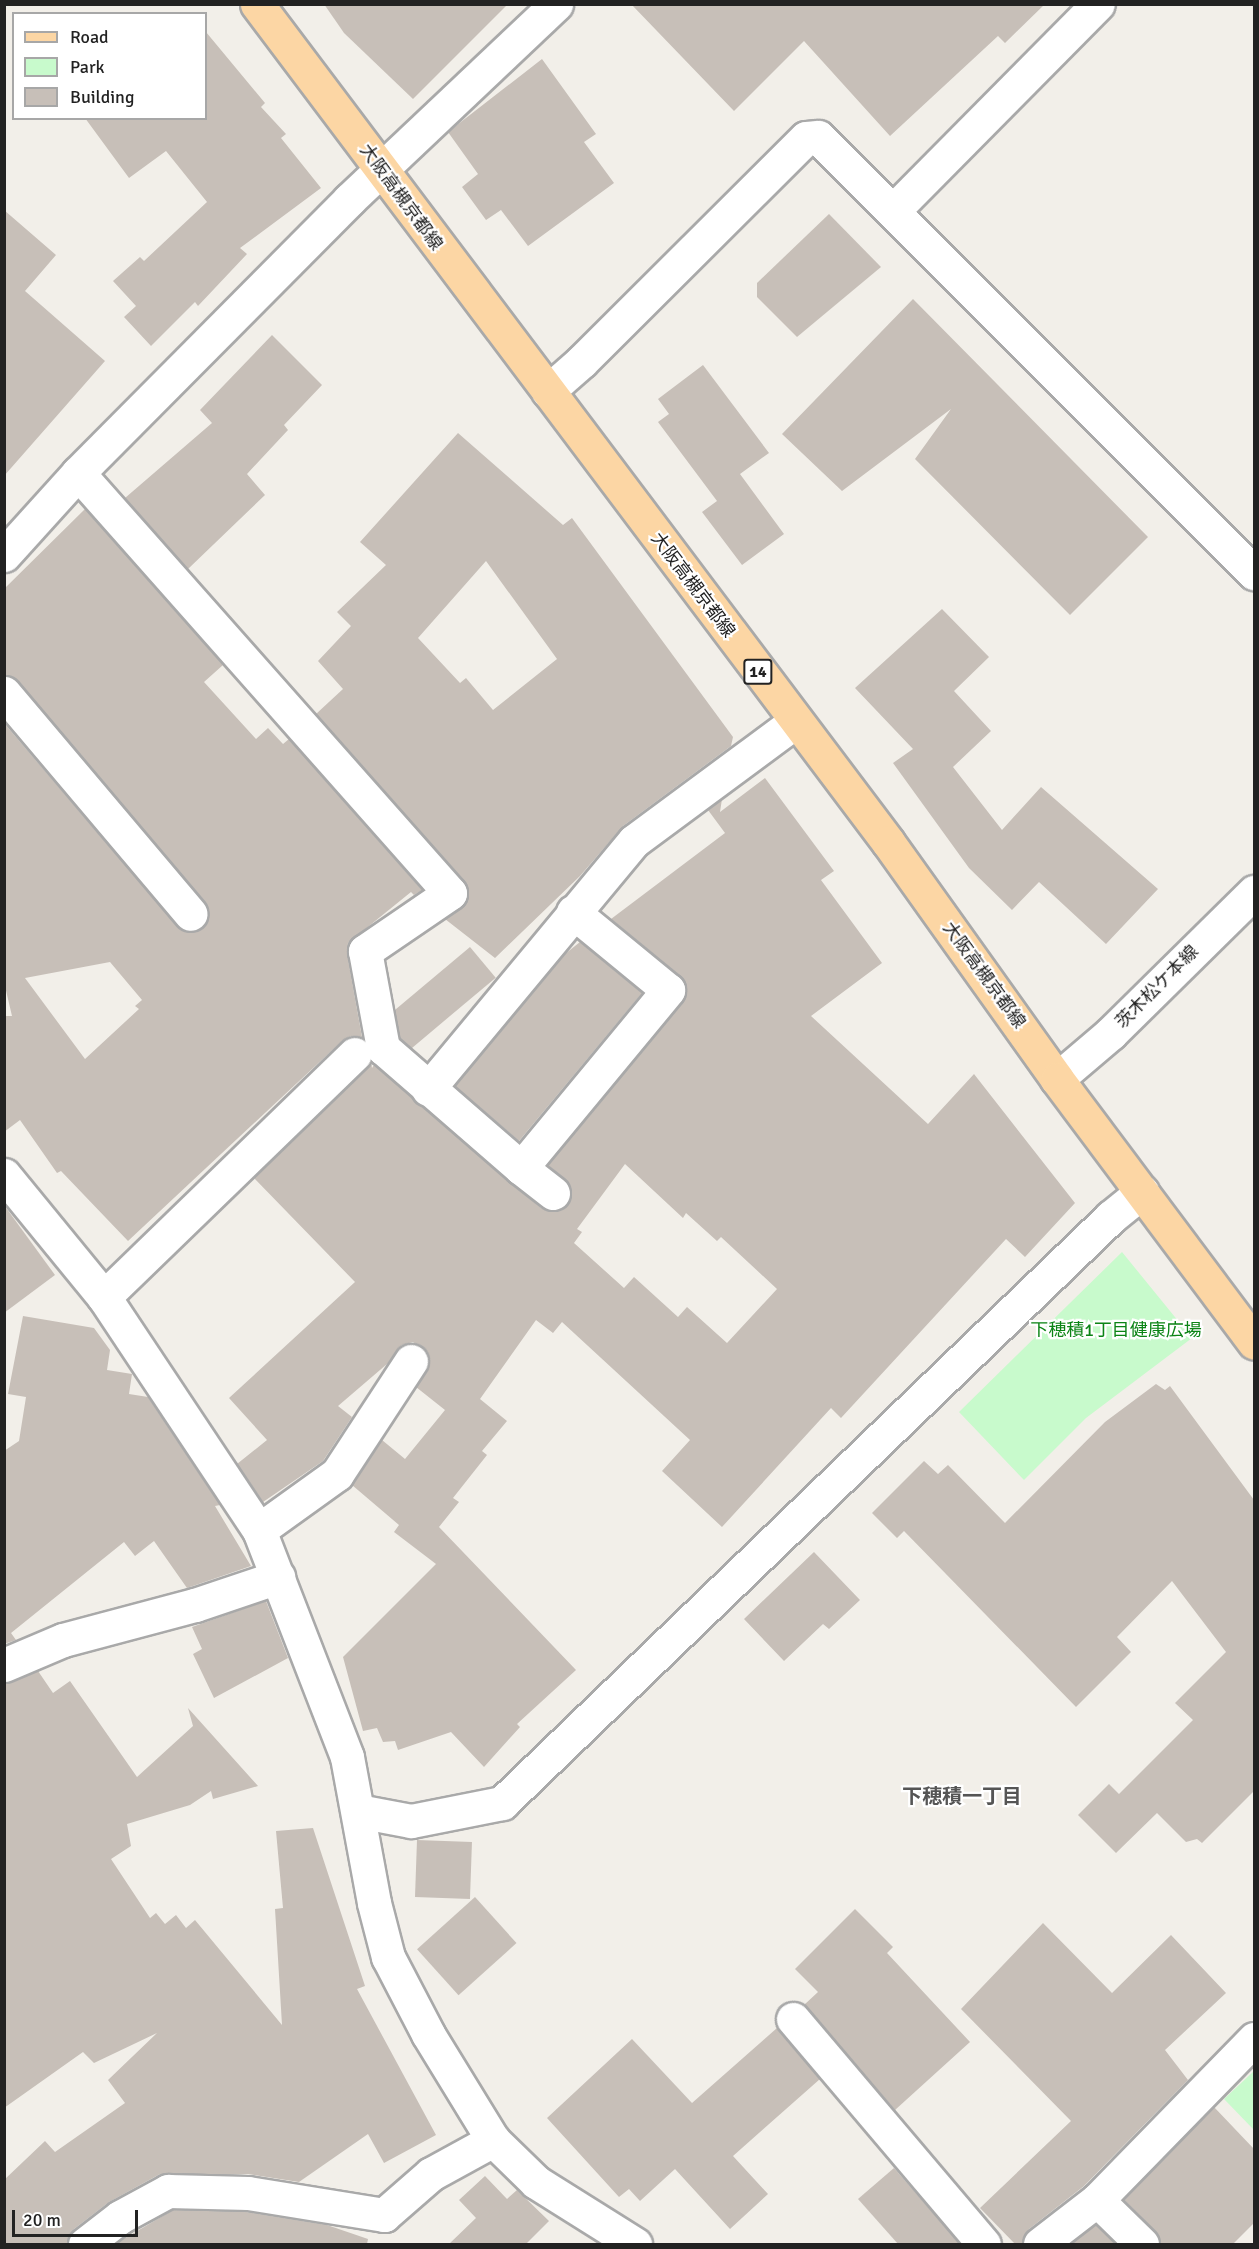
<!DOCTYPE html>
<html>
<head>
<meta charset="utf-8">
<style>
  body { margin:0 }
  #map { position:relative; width:1259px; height:2249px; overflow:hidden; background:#f2efe9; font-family:Signika,"Noto Sans JP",sans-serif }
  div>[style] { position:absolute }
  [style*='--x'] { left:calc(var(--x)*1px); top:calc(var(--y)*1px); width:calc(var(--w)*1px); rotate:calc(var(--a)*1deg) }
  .park>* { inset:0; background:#c8facc }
  .building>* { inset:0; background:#c7bfb8; transform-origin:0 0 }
  .roads { filter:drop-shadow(2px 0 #a9a9a9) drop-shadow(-2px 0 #a9a9a9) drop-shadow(0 2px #a9a9a9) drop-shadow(0 -2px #a9a9a9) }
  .minor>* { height:33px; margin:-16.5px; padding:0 16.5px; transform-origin:16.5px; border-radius:16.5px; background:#fff }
  .tertiary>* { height:33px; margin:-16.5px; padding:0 16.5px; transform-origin:16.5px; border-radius:16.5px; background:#fff }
  .primary>* { height:33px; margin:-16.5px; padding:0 16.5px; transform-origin:16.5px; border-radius:16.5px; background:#fcd6a4 }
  span { translate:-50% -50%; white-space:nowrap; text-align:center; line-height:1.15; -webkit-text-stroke:4.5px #fff; paint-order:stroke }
  .shield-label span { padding:2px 4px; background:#fff; border:2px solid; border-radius:4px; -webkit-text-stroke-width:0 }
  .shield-label { font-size:16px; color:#222; font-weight:700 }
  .street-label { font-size:18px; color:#222 }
  .park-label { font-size:18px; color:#0c8416 }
  .neighbourhood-label { font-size:20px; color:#555; font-weight:700 }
  .frame { position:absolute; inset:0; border:6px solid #222; pointer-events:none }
  .legend { position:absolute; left:12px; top:12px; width:195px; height:108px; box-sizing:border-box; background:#fff; border:2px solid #a7a7a7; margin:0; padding:8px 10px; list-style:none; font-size:18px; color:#222 }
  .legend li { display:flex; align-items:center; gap:12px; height:30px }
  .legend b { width:30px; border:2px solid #a7a7a7 }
  .scale { position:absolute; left:12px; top:2210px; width:126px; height:27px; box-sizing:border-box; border:3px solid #222; border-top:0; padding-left:8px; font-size:18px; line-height:21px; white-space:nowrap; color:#222; -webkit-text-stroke:4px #fff; paint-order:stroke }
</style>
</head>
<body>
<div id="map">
  <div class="park">
    <i style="clip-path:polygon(1122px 1252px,1192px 1338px,1086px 1418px,1024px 1480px,959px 1412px)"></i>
    <i style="clip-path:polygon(1254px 2071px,1254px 2130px,1224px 2099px)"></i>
  </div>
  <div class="building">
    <i style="clip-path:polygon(324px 4px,508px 4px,413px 99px,344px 33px)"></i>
    <i style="clip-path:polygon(631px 4px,1045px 4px,1005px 43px,998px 36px,890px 136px,804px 41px,734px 111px)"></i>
    <i style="clip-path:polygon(206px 32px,265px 103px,261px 107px,286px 134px,281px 138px,321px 188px,240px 248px,247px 254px,198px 306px,195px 302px,151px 346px,124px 317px,136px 306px,113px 281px,140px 257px,144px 261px,207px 202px,166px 151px,129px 178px,85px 118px,206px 118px)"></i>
    <i style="clip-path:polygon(542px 59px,596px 134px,584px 142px,614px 183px,528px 246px,501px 210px,486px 220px,462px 187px,478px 174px,448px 132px)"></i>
    <i style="clip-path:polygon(4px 210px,56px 255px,25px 291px,105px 361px,4px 476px)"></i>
    <i style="clip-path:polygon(829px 214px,881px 267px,797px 337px,757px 297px,757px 283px)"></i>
    <i style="clip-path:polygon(913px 299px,1148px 537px,1070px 615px,915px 459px,951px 409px,842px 491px,782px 434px)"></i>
    <i style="clip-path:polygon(272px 335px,322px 385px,284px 425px,288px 430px,247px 474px,265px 495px,188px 569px,125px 498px,212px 423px,200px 410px)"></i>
    <i style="clip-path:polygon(703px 365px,769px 453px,740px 474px,784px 534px,742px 565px,702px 512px,717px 501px,658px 422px,669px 414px,658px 399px)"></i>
    <i style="clip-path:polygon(evenodd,458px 433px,563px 525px,572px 518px,733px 737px,731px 746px,623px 826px,580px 876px,495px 958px,445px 919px,467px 901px,469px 891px,464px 881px,316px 714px,343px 689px,318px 661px,351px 626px,337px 612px,386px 565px,360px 542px,458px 433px,486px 561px,557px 659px,493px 710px,466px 678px,460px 683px,418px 638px,486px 561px)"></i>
    <i style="clip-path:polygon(evenodd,85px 509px,223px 665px,204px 682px,256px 739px,268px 728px,283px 744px,289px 739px,422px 890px,414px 895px,411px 892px,348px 943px,347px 954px,362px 1037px,351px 1036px,342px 1041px,128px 1241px,61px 1171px,57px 1173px,20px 1120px,4px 1132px,4px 1016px,12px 1016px,4px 982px,4px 723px,177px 926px,195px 932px,209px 920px,205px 902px,18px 681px,4px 675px,4px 589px,85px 509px,110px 962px,142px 1000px,135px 1006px,139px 1009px,85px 1059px,25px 978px,110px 962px)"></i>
    <i style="clip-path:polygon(942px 609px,989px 657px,954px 691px,991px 731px,953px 767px,1002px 830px,1041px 787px,1158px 889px,1106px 944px,1039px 882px,1012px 910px,969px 868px,893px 763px,913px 749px,855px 688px)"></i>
    <i style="clip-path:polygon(evenodd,765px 778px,834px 871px,821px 880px,882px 963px,811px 1016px,928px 1124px,974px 1074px,1075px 1203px,1025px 1257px,1006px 1239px,841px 1418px,831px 1408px,722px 1527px,662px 1471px,690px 1440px,562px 1322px,553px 1333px,536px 1320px,480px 1399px,507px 1421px,482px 1451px,487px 1455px,453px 1498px,459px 1502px,439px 1527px,576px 1670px,517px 1724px,520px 1727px,484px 1767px,451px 1732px,398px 1750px,395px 1741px,383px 1742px,377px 1728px,363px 1731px,343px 1657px,436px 1564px,394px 1532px,399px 1525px,352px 1485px,382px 1440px,405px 1459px,445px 1410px,416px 1387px,430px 1363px,427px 1352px,413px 1342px,402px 1345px,387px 1364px,338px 1406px,352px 1417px,323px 1461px,263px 1502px,237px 1464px,267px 1440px,229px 1398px,355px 1282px,254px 1178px,371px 1063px,372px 1068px,374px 1065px,541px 1208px,551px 1212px,567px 1205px,570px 1185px,548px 1165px,687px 993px,680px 976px,611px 919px,725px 833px,708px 810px,722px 799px,720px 812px,765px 778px,625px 1164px,683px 1218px,686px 1213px,717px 1241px,721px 1237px,777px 1289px,727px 1343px,687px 1307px,678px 1317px,634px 1277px,624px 1288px,574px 1243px,582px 1232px,577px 1229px,625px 1164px)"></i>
    <i style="clip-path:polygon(580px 942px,642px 993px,519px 1141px,455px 1086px,565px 954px)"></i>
    <i style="left:470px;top:947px;width:40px;height:112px;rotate:50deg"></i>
    <i style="clip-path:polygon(4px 1205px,55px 1275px,4px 1313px)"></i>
    <i style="clip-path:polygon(23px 1316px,94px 1328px,110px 1350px,107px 1370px,132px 1374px,129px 1394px,148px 1397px,220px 1505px,215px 1506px,251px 1566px,187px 1588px,154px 1541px,135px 1556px,124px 1542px,11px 1633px,16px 1640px,4px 1644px,4px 1451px,19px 1441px,26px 1397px,8px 1394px)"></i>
    <i style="clip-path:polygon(1156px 1384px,1165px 1390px,1170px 1386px,1254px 1500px,1254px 1791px,1202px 1843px,1197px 1839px,1186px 1842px,1157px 1813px,1116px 1853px,1078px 1815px,1109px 1784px,1119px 1794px,1193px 1720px,1175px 1703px,1226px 1652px,1172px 1581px,1117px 1637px,1131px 1652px,1076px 1707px,904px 1531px,897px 1538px,872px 1513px,924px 1461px,938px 1474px,948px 1465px,1005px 1523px,1105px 1422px)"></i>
    <i style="clip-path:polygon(814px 1552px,860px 1600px,829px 1629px,823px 1624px,784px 1661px,744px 1619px)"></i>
    <i style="clip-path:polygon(266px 1601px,288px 1658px,214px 1698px,193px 1654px,202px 1649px,192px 1627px)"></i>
    <i style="clip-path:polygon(38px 1671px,53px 1693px,70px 1681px,137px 1777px,193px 1726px,188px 1708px,258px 1786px,213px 1799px,211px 1791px,190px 1805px,127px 1824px,131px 1846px,111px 1859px,150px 1918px,156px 1913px,165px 1924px,176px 1915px,186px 1928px,195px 1920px,282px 2025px,275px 1909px,283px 1908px,276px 1831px,313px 1828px,365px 1986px,357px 1989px,436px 2135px,384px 2163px,368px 2134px,299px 2182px,248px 2174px,160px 2174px,109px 2202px,74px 2229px,67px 2244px,4px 2244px,4px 2180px,45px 2141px,55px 2152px,125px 2103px,108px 2080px,157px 2033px,94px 2063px,83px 2052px,4px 2108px,4px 1683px)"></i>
    <i style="left:417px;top:1840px;width:55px;height:57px;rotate:2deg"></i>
    <i style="left:475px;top:1897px;width:62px;height:78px;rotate:48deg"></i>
    <i style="clip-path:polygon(855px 1909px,893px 1947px,887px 1953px,970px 2042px,895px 2110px,804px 2005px,818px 1992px,795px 1969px)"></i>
    <i style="clip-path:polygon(1043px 1923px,1112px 1993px,1171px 1935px,1226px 1993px,1165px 2050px,1188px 2080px,1084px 2186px,1029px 2229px,1022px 2244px,1015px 2244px,980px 2208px,1071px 2121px,961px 2009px)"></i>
    <i style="clip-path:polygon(777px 2028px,820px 2079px,733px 2156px,768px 2194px,730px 2229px,675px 2169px,640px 2201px,629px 2189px,619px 2197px,547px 2118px,632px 2039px,692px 2103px)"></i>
    <i style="clip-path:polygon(1214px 2107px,1254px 2149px,1254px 2223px,1233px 2244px,1160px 2244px,1155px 2231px,1124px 2200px)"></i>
    <i style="clip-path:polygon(894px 2168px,960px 2244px,898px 2244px,858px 2199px)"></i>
    <i style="clip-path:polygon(485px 2176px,507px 2199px,517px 2190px,549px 2221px,526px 2244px,449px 2244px,476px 2218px,459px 2200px)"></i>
    <i style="clip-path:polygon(173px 2210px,246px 2212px,327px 2225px,368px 2239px,367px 2244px,115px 2244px)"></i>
    <i style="clip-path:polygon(1096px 2225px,1116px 2244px,1070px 2244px)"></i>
  </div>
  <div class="roads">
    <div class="minor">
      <i style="--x:893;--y:211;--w:291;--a:-45.3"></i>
      <i style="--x:548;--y:391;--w:44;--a:-41.3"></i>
      <i style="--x:581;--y:362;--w:317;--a:-44.9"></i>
      <i style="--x:806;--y:138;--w:12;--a:-5"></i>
      <i style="--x:818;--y:137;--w:617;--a:45"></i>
      <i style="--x:78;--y:473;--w:561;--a:48.47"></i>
      <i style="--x:450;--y:893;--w:103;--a:145.7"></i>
      <i style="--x:365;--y:951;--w:99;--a:79.5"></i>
      <i style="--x:383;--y:1048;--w:183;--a:41"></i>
      <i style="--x:4;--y:555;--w:110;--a:-47.9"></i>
      <i style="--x:78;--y:473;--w:385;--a:-45.2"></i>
      <i style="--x:349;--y:200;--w:285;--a:-43.4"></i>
      <i style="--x:4;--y:693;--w:289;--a:49.8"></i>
      <i style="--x:428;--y:1089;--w:322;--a:-50.3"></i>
      <i style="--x:634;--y:841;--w:200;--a:-36.5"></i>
      <i style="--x:4;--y:1175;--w:158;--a:50.7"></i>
      <i style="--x:104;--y:1297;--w:280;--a:56.4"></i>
      <i style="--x:259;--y:1530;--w:243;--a:68.8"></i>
      <i style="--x:347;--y:1757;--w:148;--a:79.5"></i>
      <i style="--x:374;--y:1903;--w:56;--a:75.5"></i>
      <i style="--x:388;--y:1957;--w:87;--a:62.5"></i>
      <i style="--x:428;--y:2034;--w:124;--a:58.5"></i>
      <i style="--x:493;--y:2140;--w:60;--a:44.3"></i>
      <i style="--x:536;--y:2182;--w:117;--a:32.1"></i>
      <i style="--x:553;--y:1193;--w:41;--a:-142"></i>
      <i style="--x:521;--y:1168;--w:231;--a:-50.4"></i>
      <i style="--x:668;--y:990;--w:123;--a:-140.6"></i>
      <i style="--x:104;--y:1297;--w:349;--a:-44.1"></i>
      <i style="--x:259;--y:1530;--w:96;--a:-35.7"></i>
      <i style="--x:337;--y:1474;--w:135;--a:-56.8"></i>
      <i style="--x:4;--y:1665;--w:64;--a:-23"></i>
      <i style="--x:63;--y:1640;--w:137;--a:-14.9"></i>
      <i style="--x:195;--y:1605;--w:88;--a:-18.6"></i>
      <i style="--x:358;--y:1811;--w:54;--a:10.7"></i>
      <i style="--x:411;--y:1821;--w:93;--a:-11.2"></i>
      <i style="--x:502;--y:1803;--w:845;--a:-43.9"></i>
      <i style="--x:1111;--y:1217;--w:40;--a:-39"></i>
      <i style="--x:793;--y:2019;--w:295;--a:49.7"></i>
      <i style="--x:1097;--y:2200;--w:63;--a:44.4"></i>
      <i style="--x:85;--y:2244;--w:44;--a:-37.6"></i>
      <i style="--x:120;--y:2217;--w:55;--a:-28.4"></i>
      <i style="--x:168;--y:2191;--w:80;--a:1.4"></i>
      <i style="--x:248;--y:2193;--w:138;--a:9.2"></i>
      <i style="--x:384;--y:2215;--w:62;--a:-41.1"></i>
      <i style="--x:431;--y:2174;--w:71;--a:-28.7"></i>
      <i style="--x:1040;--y:2244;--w:72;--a:-37.7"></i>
      <i style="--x:1097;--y:2200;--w:225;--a:-45.7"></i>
    </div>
    <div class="tertiary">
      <i style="--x:1057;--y:1079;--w:71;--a:-40.4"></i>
      <i style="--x:1111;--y:1033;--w:201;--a:-44.6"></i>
    </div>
    <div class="primary">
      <i style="--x:257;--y:4;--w:1049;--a:53.02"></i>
      <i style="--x:888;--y:842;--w:291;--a:54.5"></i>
      <i style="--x:1057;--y:1079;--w:329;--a:53.2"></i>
    </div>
  </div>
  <div class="shield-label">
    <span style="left:758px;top:672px">14</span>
  </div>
  <div class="street-label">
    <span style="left:401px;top:197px;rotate:54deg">大阪高槻京都線</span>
    <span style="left:693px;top:585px;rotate:53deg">大阪高槻京都線</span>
    <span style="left:984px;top:975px;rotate:54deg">大阪高槻京都線</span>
    <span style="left:1157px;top:987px;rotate:-45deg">茨木松ケ本線</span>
  </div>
  <div class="park-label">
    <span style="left:1116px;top:1330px">下穂積1丁目健康広場</span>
  </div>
  <div class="neighbourhood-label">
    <span style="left:962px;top:1796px">下穂積一丁目</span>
  </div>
  <div class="frame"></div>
  <ul class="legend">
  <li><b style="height:8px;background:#fcd6a4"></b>Road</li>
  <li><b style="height:16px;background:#c8facc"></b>Park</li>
  <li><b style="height:16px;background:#c7bfb8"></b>Building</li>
  </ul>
  <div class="scale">20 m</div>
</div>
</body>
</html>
